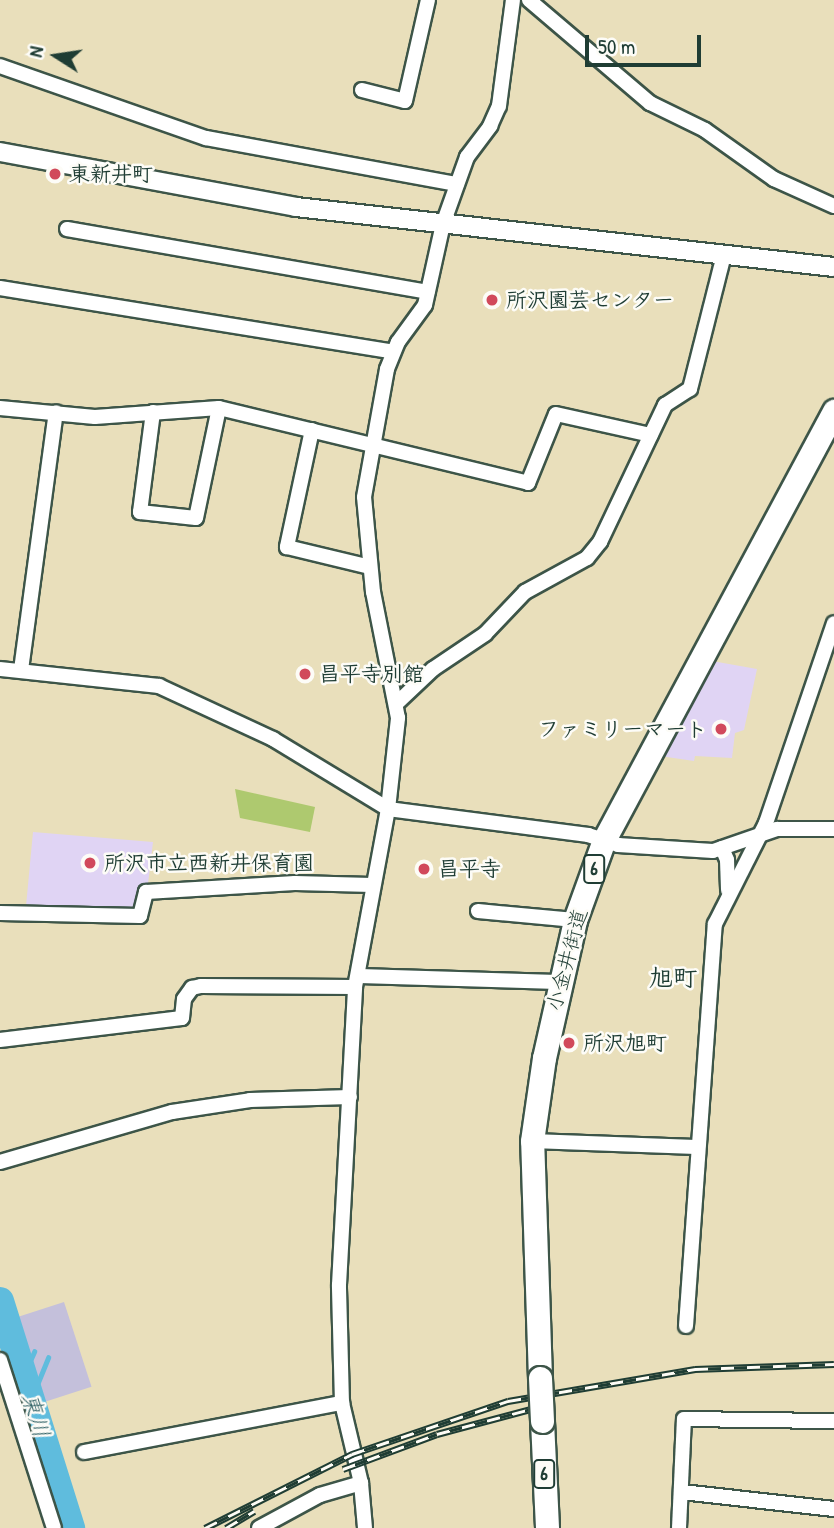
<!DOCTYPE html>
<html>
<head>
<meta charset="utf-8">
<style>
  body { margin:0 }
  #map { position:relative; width:834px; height:1528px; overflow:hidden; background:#e9dfbb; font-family:"Patrick Hand","Klee One",sans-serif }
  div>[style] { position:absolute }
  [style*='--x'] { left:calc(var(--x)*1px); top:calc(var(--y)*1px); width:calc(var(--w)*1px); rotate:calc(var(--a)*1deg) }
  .built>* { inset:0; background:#e0d4f4 }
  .industrial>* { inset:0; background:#c4c0db; transform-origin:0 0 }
  .green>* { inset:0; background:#aec96f }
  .stream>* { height:4.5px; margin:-2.25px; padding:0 2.25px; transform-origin:2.25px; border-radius:2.25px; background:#5fbcdd }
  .river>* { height:28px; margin:-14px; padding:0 14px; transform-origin:14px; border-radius:14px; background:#5fbcdd }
  .roads { filter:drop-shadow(2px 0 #3d5548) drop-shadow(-2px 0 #3d5548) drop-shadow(0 2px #3d5548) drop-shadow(0 -2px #3d5548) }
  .minor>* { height:14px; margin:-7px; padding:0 7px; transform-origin:7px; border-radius:7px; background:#fff }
  .tertiary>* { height:18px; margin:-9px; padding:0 9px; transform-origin:9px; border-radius:9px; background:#fff }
  .primary>* { height:23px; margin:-11.5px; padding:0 11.5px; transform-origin:11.5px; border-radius:11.5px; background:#fff }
  .rail>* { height:7px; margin-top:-3.5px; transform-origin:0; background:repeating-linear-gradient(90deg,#fdfcf7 0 13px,#1f3d34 0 26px); box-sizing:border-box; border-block:2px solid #1f3d34 }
  .bridges { filter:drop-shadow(2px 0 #3d5548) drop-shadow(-2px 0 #3d5548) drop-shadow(0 2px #3d5548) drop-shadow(0 -2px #3d5548) }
  .primary-bridge>* { height:23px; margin:-11.5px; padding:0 11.5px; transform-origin:11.5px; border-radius:11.5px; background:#fff }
  .dots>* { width:19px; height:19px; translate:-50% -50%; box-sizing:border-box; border:4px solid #fdfcf7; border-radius:50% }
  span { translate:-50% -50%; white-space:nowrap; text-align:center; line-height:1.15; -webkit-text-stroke:5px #fdfcf7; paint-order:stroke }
  .shield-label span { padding:2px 5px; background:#fdfcf7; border:2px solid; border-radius:5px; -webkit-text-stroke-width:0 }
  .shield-label { font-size:19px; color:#1f3d34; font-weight:700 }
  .poi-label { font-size:21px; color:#1f3d34; font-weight:700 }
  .left { translate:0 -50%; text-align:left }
  .right { translate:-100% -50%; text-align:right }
  .street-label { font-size:21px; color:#1f3d34 }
  .water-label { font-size:23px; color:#326367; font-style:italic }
  .quarter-label { font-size:24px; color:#1f3d34; font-weight:700 }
  .north { position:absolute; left:21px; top:21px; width:70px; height:70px; -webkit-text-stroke:5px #fdfcf7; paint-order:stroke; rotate:282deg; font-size:19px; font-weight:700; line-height:28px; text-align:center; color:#1f3d34 }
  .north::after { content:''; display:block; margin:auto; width:24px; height:32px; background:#1f3d34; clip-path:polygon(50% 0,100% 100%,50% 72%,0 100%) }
  .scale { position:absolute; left:585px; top:35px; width:116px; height:32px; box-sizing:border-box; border:4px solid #1f3d34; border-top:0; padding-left:9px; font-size:21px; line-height:24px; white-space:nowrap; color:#1f3d34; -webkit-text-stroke:5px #fdfcf7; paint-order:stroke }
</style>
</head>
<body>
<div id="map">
  <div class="built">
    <i style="clip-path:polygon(712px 661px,757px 669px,744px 730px,735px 733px,732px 758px,695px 756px,694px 761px,660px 756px)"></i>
    <i style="clip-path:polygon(33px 832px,153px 842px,148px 884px,141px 885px,137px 905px,133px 910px,89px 911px,26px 906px)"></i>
  </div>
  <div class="industrial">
    <i style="left:64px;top:1302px;width:89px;height:52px;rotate:72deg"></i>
  </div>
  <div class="green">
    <i style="clip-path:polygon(235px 789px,315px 807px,310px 832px,240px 818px)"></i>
  </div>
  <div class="stream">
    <i style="--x:22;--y:1379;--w:30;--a:-66"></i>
    <i style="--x:30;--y:1402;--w:48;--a:-67.8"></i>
  </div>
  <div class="river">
    <i style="--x:0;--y:1301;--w:238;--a:72.6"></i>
  </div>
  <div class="roads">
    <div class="minor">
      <i style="--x:529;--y:0;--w:159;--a:40.4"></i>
      <i style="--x:650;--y:103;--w:61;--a:26.1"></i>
      <i style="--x:705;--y:130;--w:85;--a:35.4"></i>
      <i style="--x:774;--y:179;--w:66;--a:24.2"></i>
      <i style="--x:0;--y:66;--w:218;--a:19.3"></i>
      <i style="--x:206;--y:138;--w:255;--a:10.4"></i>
      <i style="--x:362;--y:90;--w:44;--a:14.3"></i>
      <i style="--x:405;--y:101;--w:104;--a:-77.2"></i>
      <i style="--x:67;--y:229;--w:366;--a:9.9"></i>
      <i style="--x:0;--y:288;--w:398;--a:9.2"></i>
      <i style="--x:0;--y:408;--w:95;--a:5.4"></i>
      <i style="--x:95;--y:417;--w:124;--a:-4.2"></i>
      <i style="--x:219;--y:408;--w:318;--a:13.6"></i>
      <i style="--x:528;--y:483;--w:74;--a:-67.9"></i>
      <i style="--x:556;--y:414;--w:97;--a:12.5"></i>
      <i style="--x:153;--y:412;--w:101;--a:97.4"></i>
      <i style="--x:140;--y:512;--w:56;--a:6.1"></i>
      <i style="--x:196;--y:518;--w:112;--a:-78.2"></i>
      <i style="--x:312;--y:430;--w:120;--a:102.1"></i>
      <i style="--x:287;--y:547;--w:85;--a:13.5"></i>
      <i style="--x:0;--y:669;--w:160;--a:6.1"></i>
      <i style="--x:159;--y:686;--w:126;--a:24.9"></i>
      <i style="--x:273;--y:739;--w:135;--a:31.3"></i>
      <i style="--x:388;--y:809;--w:202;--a:7.4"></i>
      <i style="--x:588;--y:835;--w:32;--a:18"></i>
      <i style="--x:618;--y:845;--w:95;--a:3.6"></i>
      <i style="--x:713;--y:851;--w:68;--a:-19"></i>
      <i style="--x:777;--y:829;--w:57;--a:0"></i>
      <i style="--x:21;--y:670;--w:260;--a:-82.3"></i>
      <i style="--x:396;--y:704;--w:51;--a:-43.4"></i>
      <i style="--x:433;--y:669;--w:63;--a:-33.9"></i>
      <i style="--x:485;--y:634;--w:58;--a:-46.4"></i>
      <i style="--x:525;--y:592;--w:71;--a:-28.7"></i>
      <i style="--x:587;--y:558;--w:21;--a:-51"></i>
      <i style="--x:600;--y:542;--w:152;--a:-64.6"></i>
      <i style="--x:665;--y:405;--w:30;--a:-33"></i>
      <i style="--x:690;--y:389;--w:138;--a:-75.8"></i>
      <i style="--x:722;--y:848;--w:13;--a:67"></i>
      <i style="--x:727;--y:860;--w:30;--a:88"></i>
      <i style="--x:478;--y:911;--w:97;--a:5.3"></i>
      <i style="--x:0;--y:913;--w:140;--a:1.2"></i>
      <i style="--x:140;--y:916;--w:25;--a:-76"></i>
      <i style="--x:146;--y:892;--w:149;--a:-3.5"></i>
      <i style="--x:295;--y:883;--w:77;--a:1.5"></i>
      <i style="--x:358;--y:976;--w:201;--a:1.7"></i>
      <i style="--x:0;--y:1040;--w:183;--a:-6.9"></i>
      <i style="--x:182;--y:1018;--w:19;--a:-84"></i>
      <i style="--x:184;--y:999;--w:14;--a:-54"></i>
      <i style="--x:192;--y:988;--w:9;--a:-13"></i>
      <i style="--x:201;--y:986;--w:154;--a:0.4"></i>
      <i style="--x:532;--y:1141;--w:164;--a:2.1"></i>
      <i style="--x:0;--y:1162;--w:179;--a:-16.2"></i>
      <i style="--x:172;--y:1112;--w:79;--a:-8.7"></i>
      <i style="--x:250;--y:1100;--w:100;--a:-1.7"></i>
      <i style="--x:686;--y:1326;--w:403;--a:-85.9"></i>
      <i style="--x:715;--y:924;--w:113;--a:-63.2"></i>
      <i style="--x:766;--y:823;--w:211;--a:-71.2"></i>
      <i style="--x:0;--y:1360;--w:176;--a:72.2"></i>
      <i style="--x:84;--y:1452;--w:263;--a:-10.8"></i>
      <i style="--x:682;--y:1492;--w:153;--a:6.4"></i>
      <i style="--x:259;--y:1528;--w:69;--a:-28.4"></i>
      <i style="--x:320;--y:1495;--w:43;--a:-16.3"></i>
      <i style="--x:365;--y:1528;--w:45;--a:-95.1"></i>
      <i style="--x:361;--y:1483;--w:82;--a:-103.4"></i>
      <i style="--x:342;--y:1403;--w:118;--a:-91.5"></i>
      <i style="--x:339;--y:1285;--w:298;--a:-86.9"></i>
      <i style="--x:355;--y:987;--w:181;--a:-79.5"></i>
      <i style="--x:388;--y:809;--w:92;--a:-83.7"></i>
      <i style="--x:398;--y:718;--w:128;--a:-101.2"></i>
      <i style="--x:373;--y:592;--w:95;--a:-95.4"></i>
      <i style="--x:364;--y:497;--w:130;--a:-79.8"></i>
      <i style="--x:387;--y:369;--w:29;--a:-68"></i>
      <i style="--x:398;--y:342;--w:46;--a:-53.9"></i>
      <i style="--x:425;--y:305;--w:83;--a:-77.5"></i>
      <i style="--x:443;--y:224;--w:71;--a:-70.3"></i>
      <i style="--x:467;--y:157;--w:39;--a:-53"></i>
      <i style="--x:490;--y:126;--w:22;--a:-66"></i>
      <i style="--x:499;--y:106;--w:107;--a:-82.5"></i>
      <i style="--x:679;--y:1528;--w:109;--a:-87.4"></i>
      <i style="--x:684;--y:1419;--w:150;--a:0.8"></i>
    </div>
    <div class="tertiary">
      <i style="--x:0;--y:152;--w:301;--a:10.5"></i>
      <i style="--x:296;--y:207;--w:541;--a:6.36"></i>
    </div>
    <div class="primary">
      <i style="--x:540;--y:1378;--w:237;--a:-91.9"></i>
      <i style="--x:532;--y:1141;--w:84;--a:-81.8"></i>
      <i style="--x:544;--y:1058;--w:141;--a:-77.3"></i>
      <i style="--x:575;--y:920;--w:85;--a:-70.1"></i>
      <i style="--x:604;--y:840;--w:487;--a:-61.8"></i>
      <i style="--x:542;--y:1421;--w:107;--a:87.3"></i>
    </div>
  </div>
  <div class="rail">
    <i style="--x:343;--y:1469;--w:100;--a:-20.4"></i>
    <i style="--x:437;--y:1434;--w:117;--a:-14.9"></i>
    <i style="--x:205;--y:1528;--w:165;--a:-26.7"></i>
    <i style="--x:352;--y:1454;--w:165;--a:-18.8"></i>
    <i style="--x:508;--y:1401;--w:190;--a:-9.7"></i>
    <i style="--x:695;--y:1369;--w:139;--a:-2.1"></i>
    <i style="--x:226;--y:1528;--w:33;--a:-31"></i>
  </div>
  <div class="bridges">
    <div class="primary-bridge">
      <i style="--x:540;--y:1378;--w:43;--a:87.3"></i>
    </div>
  </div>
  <div class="dots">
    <i style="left:55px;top:174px;background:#d1495b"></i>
    <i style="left:492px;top:300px;background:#d1495b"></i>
    <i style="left:305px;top:674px;background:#d1495b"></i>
    <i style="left:721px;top:729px;background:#d1495b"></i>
    <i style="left:90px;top:863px;background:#d1495b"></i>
    <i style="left:424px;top:869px;background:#d1495b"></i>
    <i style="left:569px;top:1043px;background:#d1495b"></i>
  </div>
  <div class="shield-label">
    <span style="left:594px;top:869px">6</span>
    <span style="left:544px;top:1474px">6</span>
  </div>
  <div class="poi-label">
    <span class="left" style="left:69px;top:174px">東新井町</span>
    <span class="left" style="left:506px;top:300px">所沢園芸センター</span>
    <span class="left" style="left:319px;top:674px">昌平寺別館</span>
    <span class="right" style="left:707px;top:729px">ファミリーマート</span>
    <span class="left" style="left:104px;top:863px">所沢市立西新井保育園</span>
    <span class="left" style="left:438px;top:869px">昌平寺</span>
    <span class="left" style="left:583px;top:1043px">所沢旭町</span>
  </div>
  <div class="street-label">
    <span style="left:567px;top:960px;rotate:-75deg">小金井街道</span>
  </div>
  <div class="water-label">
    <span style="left:36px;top:1415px;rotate:73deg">東川</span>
  </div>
  <div class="quarter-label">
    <span style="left:673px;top:978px">旭町</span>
  </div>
  <div class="north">N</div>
  <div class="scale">50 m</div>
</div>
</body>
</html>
